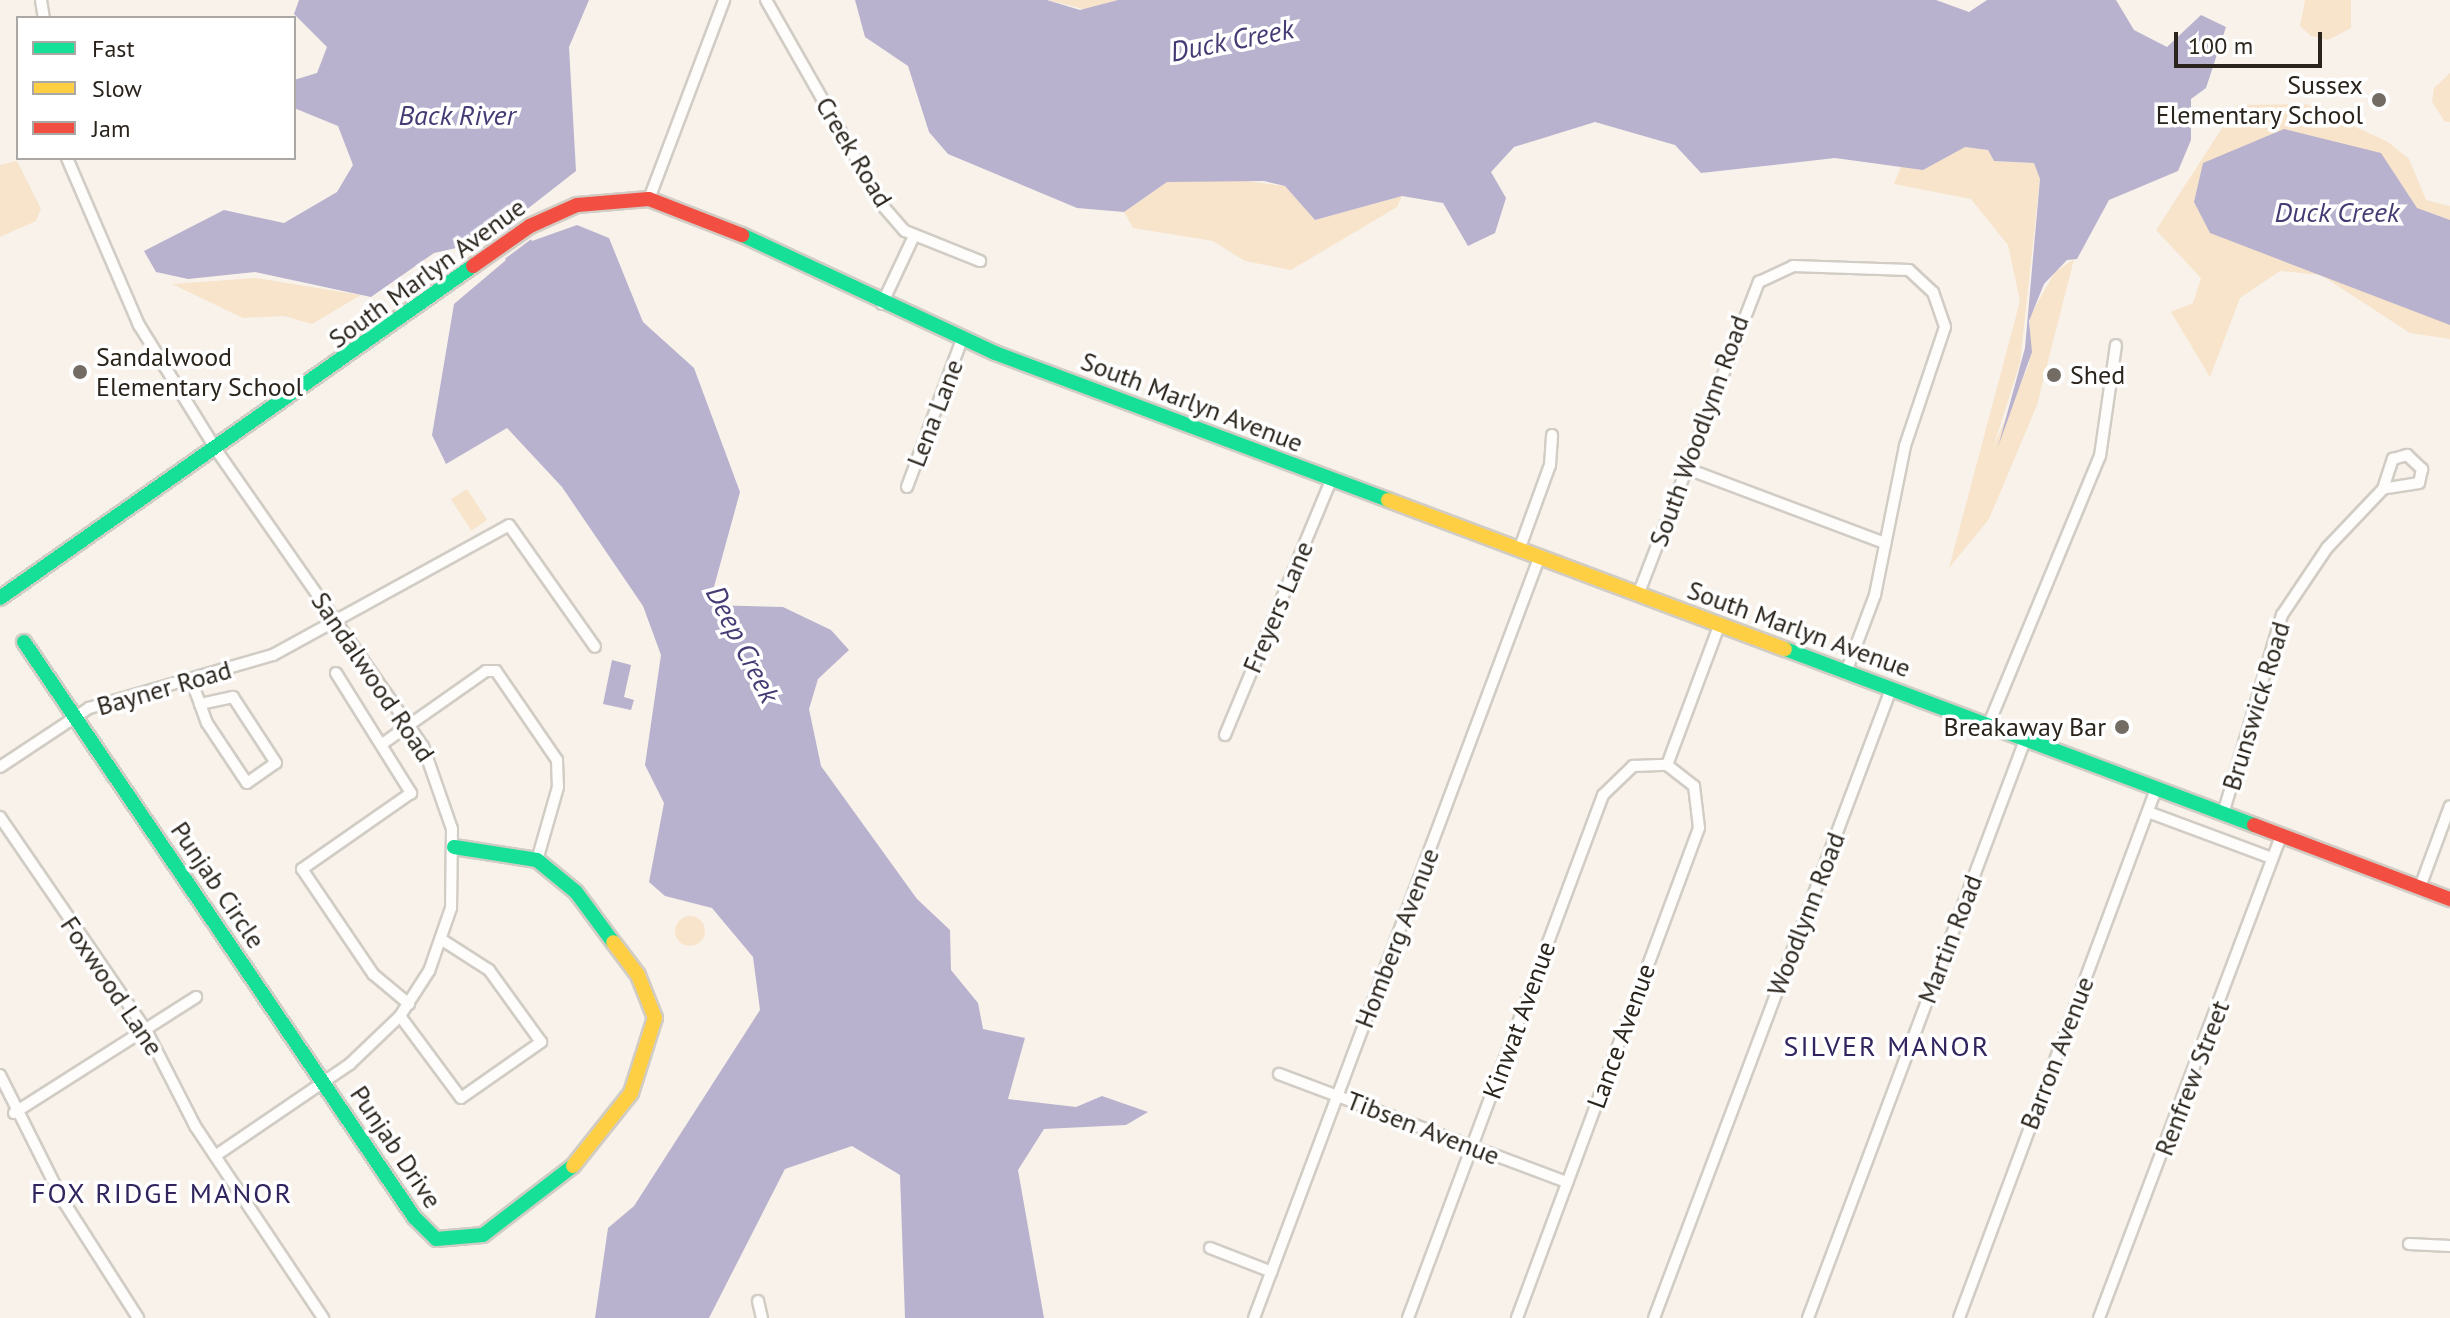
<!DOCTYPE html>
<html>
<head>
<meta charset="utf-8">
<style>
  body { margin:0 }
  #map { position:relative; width:2450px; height:1318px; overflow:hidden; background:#f8f2eb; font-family:"PT Sans",sans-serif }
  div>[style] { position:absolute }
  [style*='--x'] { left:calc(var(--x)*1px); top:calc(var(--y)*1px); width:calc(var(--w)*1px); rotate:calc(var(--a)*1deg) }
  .green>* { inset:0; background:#f7e4cb; transform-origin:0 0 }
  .round { border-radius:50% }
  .water>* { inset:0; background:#b8b2ce }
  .pier>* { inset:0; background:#f8f2eb; transform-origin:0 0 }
  .roads { filter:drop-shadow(2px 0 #d1ccc4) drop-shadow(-2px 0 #d1ccc4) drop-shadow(0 2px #d1ccc4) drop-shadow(0 -2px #d1ccc4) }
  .street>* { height:10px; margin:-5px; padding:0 5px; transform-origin:5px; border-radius:5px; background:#fefdfc }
  .fast>* { height:14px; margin:-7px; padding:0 7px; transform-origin:7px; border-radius:7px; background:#16e098 }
  .slow>* { height:14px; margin:-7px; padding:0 7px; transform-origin:7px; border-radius:7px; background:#ffcf43 }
  .jam>* { height:14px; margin:-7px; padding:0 7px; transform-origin:7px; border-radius:7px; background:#f24e42 }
  .dots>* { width:22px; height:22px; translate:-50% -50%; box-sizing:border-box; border:4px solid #fff; border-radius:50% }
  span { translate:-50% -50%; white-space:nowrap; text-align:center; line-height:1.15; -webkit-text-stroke:7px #fff; paint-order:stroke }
  .poi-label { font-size:26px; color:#2a241c }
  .right { translate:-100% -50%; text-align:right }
  .left { translate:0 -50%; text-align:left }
  .street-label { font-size:26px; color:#2a241c }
  .water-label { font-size:28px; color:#453a73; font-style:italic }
  .neighbourhood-label { font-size:28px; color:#32245e; letter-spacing:2px }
  .legend { position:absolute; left:16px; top:16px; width:280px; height:144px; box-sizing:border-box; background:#fff; border:2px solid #aaa7a4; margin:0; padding:10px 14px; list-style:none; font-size:24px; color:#2a241c }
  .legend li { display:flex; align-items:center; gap:16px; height:40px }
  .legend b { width:40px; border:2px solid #aaa7a4 }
  .scale { position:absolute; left:2174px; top:32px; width:148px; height:36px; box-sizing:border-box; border:4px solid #2a241c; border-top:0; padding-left:10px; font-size:24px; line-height:28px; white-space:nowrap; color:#2a241c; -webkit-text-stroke:6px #fff; paint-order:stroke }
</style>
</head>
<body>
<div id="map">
  <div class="green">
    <i style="clip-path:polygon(1048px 0,1118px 0,1087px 10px)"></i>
    <i style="clip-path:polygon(2305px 0,2351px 0,2351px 28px,2328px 40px,2311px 36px,2300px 26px)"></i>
    <i style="clip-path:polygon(2450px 73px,2450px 122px,2445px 122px,2432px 102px,2434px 88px)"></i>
    <i style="clip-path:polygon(2306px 104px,2388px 142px,2409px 159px,2426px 200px,2450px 206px,2450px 339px,2410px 333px,2321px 275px,2280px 271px,2240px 298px,2210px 377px,2171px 312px,2193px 303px,2201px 278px,2156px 230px,2237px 105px)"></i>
    <i style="clip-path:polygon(1965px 147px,1988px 150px,1994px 161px,2035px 163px,2040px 178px,2020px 363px,1993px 448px,2029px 364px,2030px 316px,2055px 272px,2074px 259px,2037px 405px,1989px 519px,1949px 568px,2020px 301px,2008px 245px,1971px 199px,1894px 184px,1901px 167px)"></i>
    <i style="clip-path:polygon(17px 161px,41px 209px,36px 221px,0 237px,0 165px)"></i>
    <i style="clip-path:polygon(1239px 180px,1285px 186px,1315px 220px,1402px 196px,1397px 207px,1291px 270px,1245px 261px,1213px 241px,1133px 228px,1124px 212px,1167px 182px)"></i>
    <i style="clip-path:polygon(256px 278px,361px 295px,312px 324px,284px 316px,243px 318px,172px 284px)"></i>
    <i style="left:467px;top:489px;width:37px;height:19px;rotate:57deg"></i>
    <i class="round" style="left:675px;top:916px;width:30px;height:30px"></i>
  </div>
  <div class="water">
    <i style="clip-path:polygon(299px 0,589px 0,569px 47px,576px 171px,517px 217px,532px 241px,577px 225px,609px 238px,643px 322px,694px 368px,740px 492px,709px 605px,783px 607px,831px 630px,849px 650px,818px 679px,809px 709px,821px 766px,917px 899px,950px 930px,951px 970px,978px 1003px,983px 1029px,1025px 1038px,1008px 1099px,1076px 1107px,1102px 1096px,1148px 1112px,1126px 1125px,1044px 1129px,1018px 1170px,1044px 1318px,905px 1318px,900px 1175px,852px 1146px,785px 1169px,709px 1318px,595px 1318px,608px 1228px,634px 1206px,760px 1010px,753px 957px,712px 908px,665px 896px,649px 882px,664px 803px,645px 765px,661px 655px,643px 606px,562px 487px,507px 428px,446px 464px,432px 435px,454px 304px,506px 260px,491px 240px,434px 253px,371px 297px,255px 272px,188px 279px,156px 272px,144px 251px,224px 210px,284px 223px,337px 192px,353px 165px,338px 126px,294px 108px,294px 80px,317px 73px,327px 47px,294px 14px)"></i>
    <i style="clip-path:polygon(855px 0,1047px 0,1080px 10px,1118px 0,1936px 0,1969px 12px,1987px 0,2116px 0,2134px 30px,2167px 47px,2201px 15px,2226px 27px,2206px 88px,2191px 99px,2191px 140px,2178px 171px,2109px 200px,2077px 259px,2067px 260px,2044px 284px,2029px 321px,2032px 352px,1998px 447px,2025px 348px,2040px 179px,2034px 163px,1994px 161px,1988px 150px,1965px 147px,1923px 170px,1835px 158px,1701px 173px,1675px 145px,1595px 122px,1514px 147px,1491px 172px,1506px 198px,1495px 233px,1468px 246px,1443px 203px,1402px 196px,1315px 220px,1285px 186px,1264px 181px,1167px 182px,1124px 212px,1077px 208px,948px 154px,929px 132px,908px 66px,865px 37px)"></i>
    <i style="clip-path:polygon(2284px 129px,2381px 153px,2417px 208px,2450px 220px,2450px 325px,2210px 233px,2194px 202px,2203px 163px)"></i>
    <i style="clip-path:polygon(612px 660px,631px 665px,624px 697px,634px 700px,631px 710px,603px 704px)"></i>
  </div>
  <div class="pier">
    <i style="left:523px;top:219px;width:21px;height:42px;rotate:53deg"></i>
  </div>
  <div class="roads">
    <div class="street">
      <i style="--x:41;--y:0;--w:18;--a:81"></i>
      <i style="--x:766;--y:0;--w:237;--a:60.4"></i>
      <i style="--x:883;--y:206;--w:33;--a:49"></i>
      <i style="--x:905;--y:231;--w:81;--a:21.8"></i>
      <i style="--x:67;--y:158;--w:182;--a:66.7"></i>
      <i style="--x:139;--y:325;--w:148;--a:58.2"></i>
      <i style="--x:217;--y:451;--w:360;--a:55.1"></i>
      <i style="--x:423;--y:746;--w:88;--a:70.7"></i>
      <i style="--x:452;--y:829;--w:79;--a:90.7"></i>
      <i style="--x:451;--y:908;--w:67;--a:109.2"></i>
      <i style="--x:429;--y:971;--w:54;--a:122.8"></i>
      <i style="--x:400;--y:1016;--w:69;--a:136.2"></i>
      <i style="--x:350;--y:1064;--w:163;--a:145.7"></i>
      <i style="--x:649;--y:199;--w:213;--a:-69.3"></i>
      <i style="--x:882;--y:304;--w:75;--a:-64.8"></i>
      <i style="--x:2407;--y:455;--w:21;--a:43"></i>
      <i style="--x:2422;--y:469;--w:14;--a:102"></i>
      <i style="--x:2419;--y:483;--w:36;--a:171"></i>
      <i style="--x:2383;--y:489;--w:32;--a:-72"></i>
      <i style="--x:2393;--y:459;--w:15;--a:-16"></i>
      <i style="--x:1685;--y:468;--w:214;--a:20.6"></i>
      <i style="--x:907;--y:487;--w:158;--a:-69.6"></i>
      <i style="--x:1519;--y:550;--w:90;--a:-70"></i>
      <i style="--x:1550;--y:465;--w:30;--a:-86"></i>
      <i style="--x:1638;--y:595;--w:336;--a:-68.9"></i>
      <i style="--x:1759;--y:282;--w:38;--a:-25"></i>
      <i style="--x:1793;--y:266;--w:116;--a:2"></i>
      <i style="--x:1909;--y:270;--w:33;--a:43"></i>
      <i style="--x:1933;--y:292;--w:37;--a:71"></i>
      <i style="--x:1945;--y:327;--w:126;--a:108.6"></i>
      <i style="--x:1905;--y:446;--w:152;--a:101.4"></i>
      <i style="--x:1875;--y:595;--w:82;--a:110.6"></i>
      <i style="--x:336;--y:673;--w:142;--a:58"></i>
      <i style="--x:411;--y:793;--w:133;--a:145.1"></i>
      <i style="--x:302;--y:869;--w:127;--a:55.9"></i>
      <i style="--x:373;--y:974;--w:47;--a:39.8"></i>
      <i style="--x:191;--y:680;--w:26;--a:69"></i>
      <i style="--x:200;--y:704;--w:20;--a:70"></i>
      <i style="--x:207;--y:723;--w:72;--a:56.3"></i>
      <i style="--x:247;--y:783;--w:35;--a:-35"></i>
      <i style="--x:276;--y:763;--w:79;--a:-123.1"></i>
      <i style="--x:233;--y:697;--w:34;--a:168"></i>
      <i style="--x:1988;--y:726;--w:292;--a:-67.5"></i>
      <i style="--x:2100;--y:456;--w:112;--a:-81.8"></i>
      <i style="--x:1225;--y:735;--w:276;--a:-67.4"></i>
      <i style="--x:385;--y:742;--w:123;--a:-35.1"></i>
      <i style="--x:486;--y:671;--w:10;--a:0"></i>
      <i style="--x:496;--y:671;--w:108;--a:55.6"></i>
      <i style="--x:557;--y:760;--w:27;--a:88"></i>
      <i style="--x:558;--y:787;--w:76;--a:106"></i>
      <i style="--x:1667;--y:765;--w:148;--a:-69.5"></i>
      <i style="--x:0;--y:767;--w:107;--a:-33.5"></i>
      <i style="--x:89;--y:708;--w:191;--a:-16.1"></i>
      <i style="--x:273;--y:655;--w:269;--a:-28.8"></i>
      <i style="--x:509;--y:525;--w:149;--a:54.8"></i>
      <i style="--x:2148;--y:812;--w:132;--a:20.4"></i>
      <i style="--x:2223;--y:814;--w:208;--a:-73.5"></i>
      <i style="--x:2282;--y:615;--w:81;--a:-56.1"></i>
      <i style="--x:2327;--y:548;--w:81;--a:-46.5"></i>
      <i style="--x:0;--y:817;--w:260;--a:55.6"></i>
      <i style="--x:147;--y:1032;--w:106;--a:62.9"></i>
      <i style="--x:195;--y:1126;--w:231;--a:56.3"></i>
      <i style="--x:2420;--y:887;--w:86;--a:-69.7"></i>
      <i style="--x:400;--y:1016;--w:102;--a:53.4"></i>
      <i style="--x:461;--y:1098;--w:98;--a:-35"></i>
      <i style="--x:541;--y:1042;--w:89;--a:-125.8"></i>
      <i style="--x:489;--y:970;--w:56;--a:-147.4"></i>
      <i style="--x:1279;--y:1074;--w:308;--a:20.6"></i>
      <i style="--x:0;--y:1075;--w:139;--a:63.4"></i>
      <i style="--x:62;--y:1199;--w:141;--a:57.4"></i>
      <i style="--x:14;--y:1113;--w:216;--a:-32.5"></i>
      <i style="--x:2409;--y:1244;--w:41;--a:2.8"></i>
      <i style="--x:1210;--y:1248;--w:66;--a:21.2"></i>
      <i style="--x:758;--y:1301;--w:17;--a:77"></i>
      <i style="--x:1254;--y:1318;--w:812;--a:-69.44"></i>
      <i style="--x:1408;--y:1318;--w:558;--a:-69.55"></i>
      <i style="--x:1603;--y:795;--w:42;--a:-44"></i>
      <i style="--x:1633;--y:766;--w:34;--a:-2"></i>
      <i style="--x:1667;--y:765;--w:34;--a:38"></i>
      <i style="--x:1694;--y:786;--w:42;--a:83.2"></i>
      <i style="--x:1699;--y:828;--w:523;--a:110.38"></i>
      <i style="--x:1654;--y:1318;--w:672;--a:-69.35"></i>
      <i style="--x:1808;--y:1318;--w:617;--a:-69.42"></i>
      <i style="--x:1959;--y:1318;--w:564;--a:-69.57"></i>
      <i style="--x:2099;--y:1318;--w:515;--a:-69.31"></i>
    </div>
    <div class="fast">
      <i style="--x:742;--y:235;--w:279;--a:25"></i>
      <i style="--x:995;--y:353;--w:420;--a:20.5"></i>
      <i style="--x:0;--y:598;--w:578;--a:-35.07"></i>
      <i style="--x:24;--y:642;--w:695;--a:55.85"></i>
      <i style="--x:414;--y:1217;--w:31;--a:45"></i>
      <i style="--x:436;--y:1239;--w:47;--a:-4.9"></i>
      <i style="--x:483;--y:1235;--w:113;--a:-37.5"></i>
      <i style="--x:1785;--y:649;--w:501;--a:20.57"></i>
      <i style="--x:454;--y:847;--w:84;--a:8.9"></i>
      <i style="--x:537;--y:860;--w:50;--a:39.4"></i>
      <i style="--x:576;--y:892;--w:62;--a:53.5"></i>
    </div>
    <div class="slow">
      <i style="--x:1388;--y:500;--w:424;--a:20.6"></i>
      <i style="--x:573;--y:1166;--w:93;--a:-51.5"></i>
      <i style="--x:631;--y:1093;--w:79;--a:-72.3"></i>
      <i style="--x:655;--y:1018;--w:46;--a:-111.6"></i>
      <i style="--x:638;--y:975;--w:41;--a:-127.1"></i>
    </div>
    <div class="jam">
      <i style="--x:473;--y:266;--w:70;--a:-35.1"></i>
      <i style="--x:530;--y:226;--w:51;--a:-24.1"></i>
      <i style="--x:577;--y:205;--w:72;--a:-4.8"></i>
      <i style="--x:649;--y:199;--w:100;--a:21.2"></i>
      <i style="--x:2254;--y:825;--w:210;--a:20.7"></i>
    </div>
  </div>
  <div class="dots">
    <i style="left:2379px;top:100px;background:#726c64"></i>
    <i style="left:80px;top:372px;background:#726c64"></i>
    <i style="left:2054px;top:375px;background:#726c64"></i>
    <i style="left:2122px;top:727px;background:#726c64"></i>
  </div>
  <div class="poi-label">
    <span class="right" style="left:2363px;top:100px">Sussex<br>Elementary School</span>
    <span class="left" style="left:96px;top:372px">Sandalwood<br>Elementary School</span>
    <span class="left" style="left:2070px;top:375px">Shed</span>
    <span class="right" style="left:2106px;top:727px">Breakaway Bar</span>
  </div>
  <div class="street-label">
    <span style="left:854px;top:152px;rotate:59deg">Creek Road</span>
    <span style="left:427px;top:273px;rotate:-36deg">South Marlyn Avenue</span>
    <span style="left:1192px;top:402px;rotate:21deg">South Marlyn Avenue</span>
    <span style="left:935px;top:413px;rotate:-69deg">Lena Lane</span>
    <span style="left:1699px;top:431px;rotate:-70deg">South Woodlynn Road</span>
    <span style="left:1278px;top:607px;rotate:-67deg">Freyers Lane</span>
    <span style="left:1799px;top:629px;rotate:20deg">South Marlyn Avenue</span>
    <span style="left:373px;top:677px;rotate:56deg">Sandalwood Road</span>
    <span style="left:164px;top:688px;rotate:-16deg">Bayner Road</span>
    <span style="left:2256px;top:706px;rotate:-73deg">Brunswick Road</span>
    <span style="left:218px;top:885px;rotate:56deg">Punjab Circle</span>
    <span style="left:1806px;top:914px;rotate:-69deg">Woodlynn Road</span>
    <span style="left:1397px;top:938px;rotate:-69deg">Homberg Avenue</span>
    <span style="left:1950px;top:939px;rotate:-69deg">Martin Road</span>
    <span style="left:112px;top:986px;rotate:56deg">Foxwood Lane</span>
    <span style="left:1519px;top:1020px;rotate:-70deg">Kinwat Avenue</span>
    <span style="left:1621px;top:1036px;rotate:-70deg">Lance Avenue</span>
    <span style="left:2057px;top:1053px;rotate:-69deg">Barron Avenue</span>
    <span style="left:2192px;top:1078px;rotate:-69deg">Renfrew Street</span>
    <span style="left:1423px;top:1128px;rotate:21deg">Tibsen Avenue</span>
    <span style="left:396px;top:1147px;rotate:56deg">Punjab Drive</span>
  </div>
  <div class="water-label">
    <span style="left:1232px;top:40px;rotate:-11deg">Duck Creek</span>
    <span style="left:457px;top:115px">Back River</span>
    <span style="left:2337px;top:212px">Duck Creek</span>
    <span style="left:743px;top:644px;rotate:63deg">Deep Creek</span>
  </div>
  <div class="neighbourhood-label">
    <span style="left:1887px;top:1046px">SILVER MANOR</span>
    <span style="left:162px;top:1193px">FOX RIDGE MANOR</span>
  </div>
  <ul class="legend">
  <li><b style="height:10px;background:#16e098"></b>Fast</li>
  <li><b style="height:10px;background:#ffcf43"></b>Slow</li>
  <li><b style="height:10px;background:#f24e42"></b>Jam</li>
  </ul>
  <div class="scale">100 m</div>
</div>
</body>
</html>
